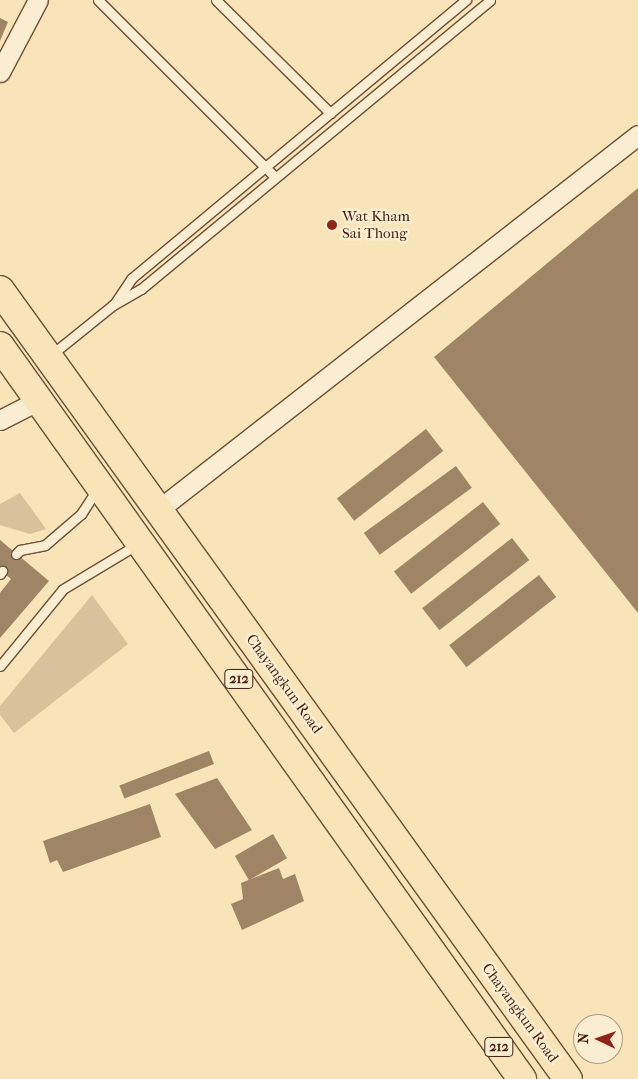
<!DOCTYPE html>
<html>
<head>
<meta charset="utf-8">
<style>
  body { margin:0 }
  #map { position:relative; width:638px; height:1079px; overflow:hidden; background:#f8e4b8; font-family:"IM FELL French Canon",serif }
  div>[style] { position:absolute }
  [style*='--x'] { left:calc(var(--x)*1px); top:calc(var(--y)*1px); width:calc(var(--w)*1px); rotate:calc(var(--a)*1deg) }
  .green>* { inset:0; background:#d9c29b }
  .building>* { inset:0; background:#9f8566; transform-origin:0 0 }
  .roads { filter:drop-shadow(1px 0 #6d5038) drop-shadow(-1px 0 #6d5038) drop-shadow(0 1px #6d5038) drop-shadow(0 -1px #6d5038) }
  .lane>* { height:9px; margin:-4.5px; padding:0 4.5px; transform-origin:4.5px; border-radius:4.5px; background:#faedd1 }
  .street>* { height:19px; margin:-9.5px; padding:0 9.5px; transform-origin:9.5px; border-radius:9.5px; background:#faedd1 }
  .primary>* { height:28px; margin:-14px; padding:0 14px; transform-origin:14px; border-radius:14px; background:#f8e4b8 }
  .dots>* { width:14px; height:14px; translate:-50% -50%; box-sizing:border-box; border:2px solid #faedd1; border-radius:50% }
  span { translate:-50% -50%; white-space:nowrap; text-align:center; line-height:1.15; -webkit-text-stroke:5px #faedd1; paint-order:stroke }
  .shield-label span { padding:1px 4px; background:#faedd1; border:1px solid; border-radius:4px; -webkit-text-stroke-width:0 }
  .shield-label { font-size:14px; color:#3f1e0d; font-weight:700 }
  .poi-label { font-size:15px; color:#3f1e0d }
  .left { translate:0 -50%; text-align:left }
  .street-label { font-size:15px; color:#3f1e0d }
  .north { position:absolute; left:573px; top:1014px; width:50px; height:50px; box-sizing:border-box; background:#faedd1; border:1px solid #af9a83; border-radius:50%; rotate:273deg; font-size:14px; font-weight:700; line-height:20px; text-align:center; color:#3f1e0d }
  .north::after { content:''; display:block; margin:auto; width:18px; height:22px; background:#8f2418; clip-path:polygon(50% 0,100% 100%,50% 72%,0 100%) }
</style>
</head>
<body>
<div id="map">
  <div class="green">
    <i style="clip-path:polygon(20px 493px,46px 529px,30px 534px,0 525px,0 504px)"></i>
    <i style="clip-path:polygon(92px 595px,128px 644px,14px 733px,0 715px,0 706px)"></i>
  </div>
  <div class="building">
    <i style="clip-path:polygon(0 18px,8px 22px,0 41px)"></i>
    <i style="clip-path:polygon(638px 188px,638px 613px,434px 357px)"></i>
    <i style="left:426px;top:429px;width:28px;height:113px;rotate:52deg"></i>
    <i style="left:456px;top:466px;width:27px;height:114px;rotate:54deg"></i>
    <i style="left:483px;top:502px;width:28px;height:113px;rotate:52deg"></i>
    <i style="left:512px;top:538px;width:28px;height:114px;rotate:52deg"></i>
    <i style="clip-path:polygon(0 540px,49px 581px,0 638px,0 593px,11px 579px,0 570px)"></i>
    <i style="left:539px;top:575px;width:28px;height:114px;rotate:52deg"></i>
    <i style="left:209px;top:751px;width:14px;height:96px;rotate:69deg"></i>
    <i style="clip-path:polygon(217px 778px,252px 830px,215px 849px,175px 794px)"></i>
    <i style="clip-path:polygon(150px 804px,161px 837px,63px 872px,57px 860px,50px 863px,43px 841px)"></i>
    <i style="left:273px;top:834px;width:28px;height:44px;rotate:60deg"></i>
    <i style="clip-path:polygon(279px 868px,283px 879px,295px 874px,304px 901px,242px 930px,231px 904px,243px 899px,241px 883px)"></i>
  </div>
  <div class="roads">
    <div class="lane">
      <i style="--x:98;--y:0;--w:250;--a:45"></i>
      <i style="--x:216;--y:0;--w:161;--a:44.7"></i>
      <i style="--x:115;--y:303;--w:30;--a:-56"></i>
      <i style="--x:132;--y:278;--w:435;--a:-39.8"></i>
      <i style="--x:51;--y:355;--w:80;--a:-38.9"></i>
      <i style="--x:113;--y:305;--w:32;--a:-30"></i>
      <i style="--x:141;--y:289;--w:453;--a:-39.6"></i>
      <i style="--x:16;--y:554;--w:6;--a:-45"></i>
      <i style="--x:20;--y:550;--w:25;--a:-11"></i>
      <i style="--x:45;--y:545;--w:48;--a:-40.7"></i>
      <i style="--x:81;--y:514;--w:30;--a:-57"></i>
      <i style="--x:0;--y:574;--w:4;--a:-56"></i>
      <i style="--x:0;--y:666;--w:99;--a:-50.7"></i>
      <i style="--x:63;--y:589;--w:87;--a:-31"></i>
    </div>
    <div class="street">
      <i style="--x:0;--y:72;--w:81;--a:-62.2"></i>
      <i style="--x:0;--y:420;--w:44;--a:-27.1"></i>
      <i style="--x:158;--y:510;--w:609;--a:-38"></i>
    </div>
    <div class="primary">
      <i style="--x:0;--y:290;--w:972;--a:54.25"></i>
      <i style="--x:0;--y:346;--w:900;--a:54.54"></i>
    </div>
  </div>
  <div class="dots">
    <i style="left:332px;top:225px;background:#8f2418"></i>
  </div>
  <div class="shield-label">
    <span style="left:239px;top:679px">212</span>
    <span style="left:499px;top:1047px">212</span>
  </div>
  <div class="poi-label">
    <span class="left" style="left:342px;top:225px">Wat Kham<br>Sai Thong</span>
  </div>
  <div class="street-label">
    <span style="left:284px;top:684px;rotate:54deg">Chayangkun Road</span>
    <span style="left:520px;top:1013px;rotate:54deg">Chayangkun Road</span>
  </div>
  <div class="north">N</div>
</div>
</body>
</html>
